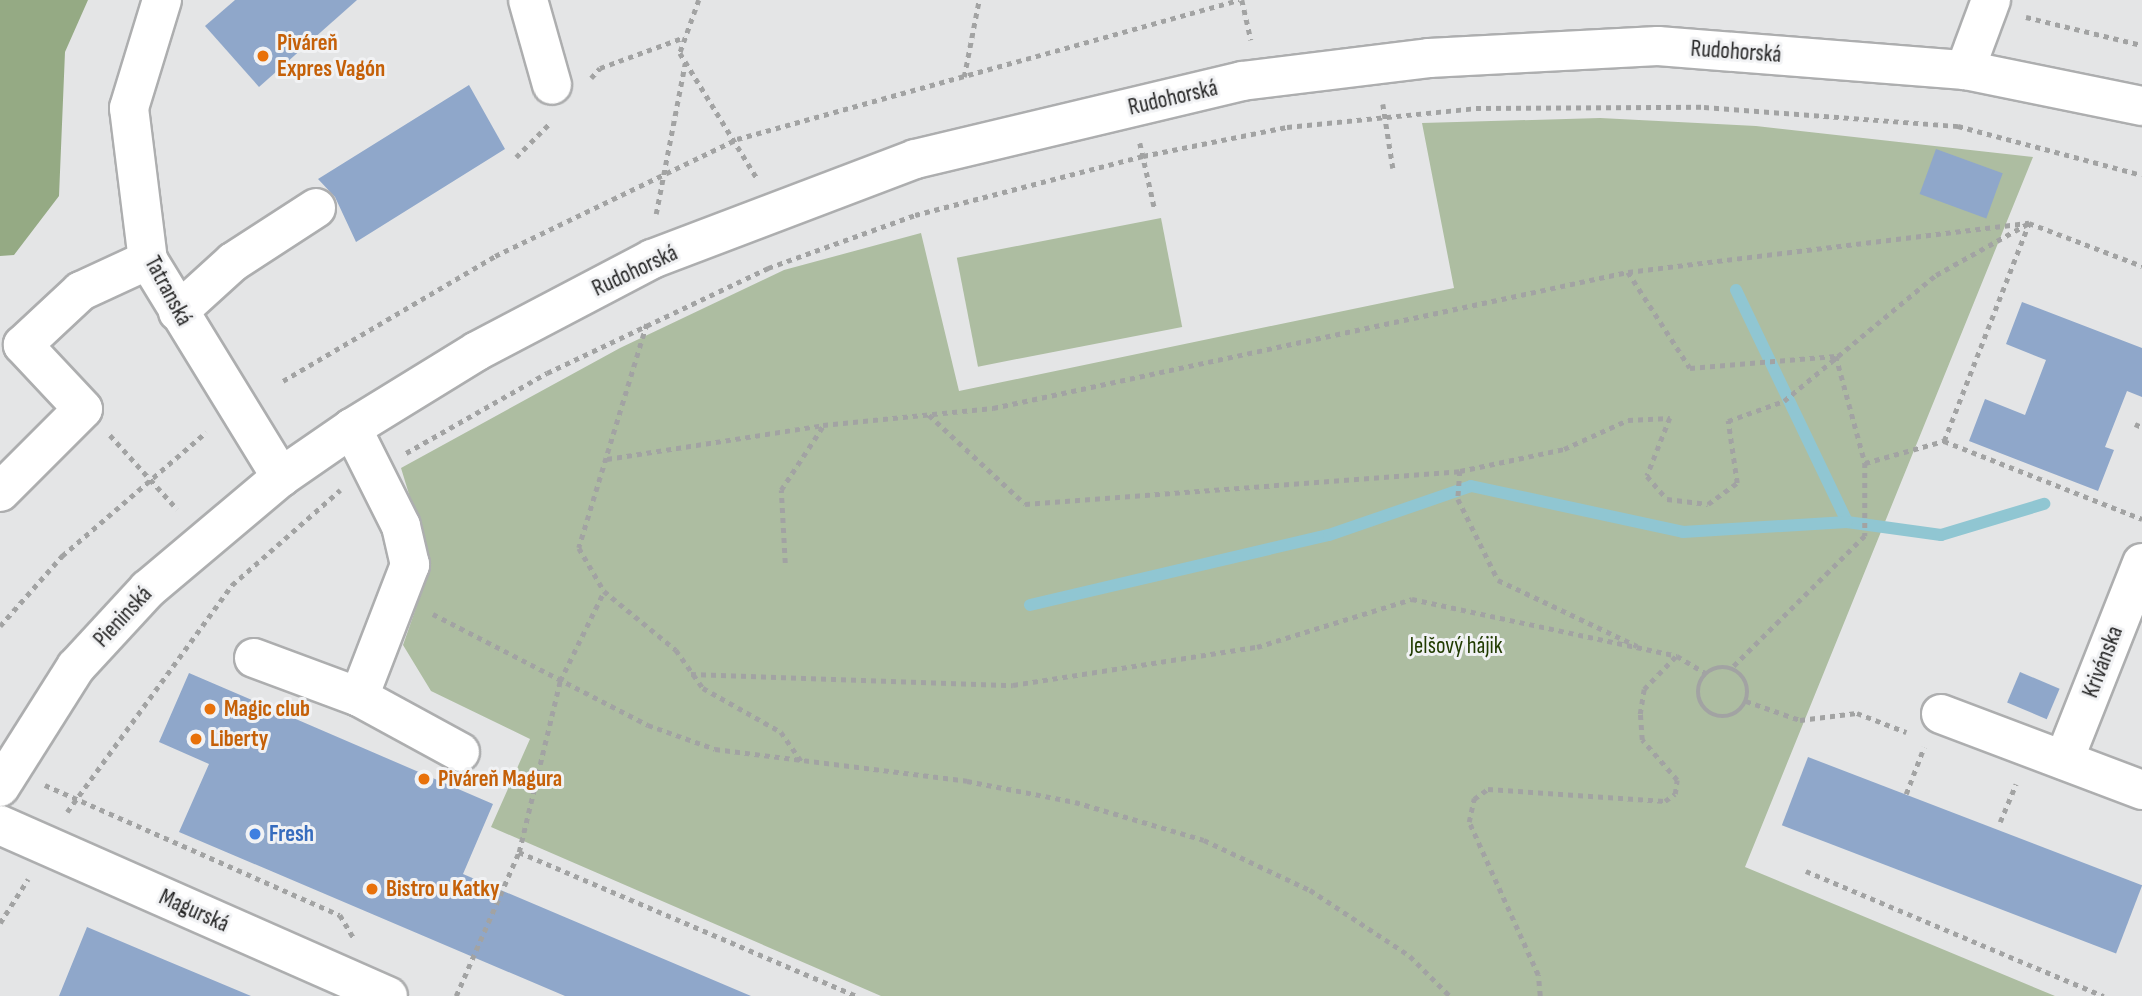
<!DOCTYPE html>
<html>
<head>
<meta charset="utf-8">
<style>
  body { margin:0 }
  #map { position:relative; width:2142px; height:996px; overflow:hidden; background:#e4e5e6; font-family:"Sofia Sans Condensed",sans-serif }
  div>[style] { position:absolute }
  [style*='--x'] { left:calc(var(--x)*1px); top:calc(var(--y)*1px); width:calc(var(--w)*1px); rotate:calc(var(--a)*1deg) }
  .green>* { inset:0; background:#adbda1; transform-origin:0 0 }
  .forest>* { inset:0; background:#95aa84 }
  .stream>* { height:12px; margin:-6px; padding:0 6px; transform-origin:6px; border-radius:6px; background:#90c6d2 }
  .building>* { inset:0; background:#8fa7ca; transform-origin:0 0 }
  .path>* { height:4.5px; margin-top:-2.25px; transform-origin:0; background:repeating-linear-gradient(90deg,#a2a3a3 0 5px,transparent 0 10px) }
  .path>.ring { margin:-2.25px; padding:0; box-sizing:content-box; background:none; border:4.5px solid #a2a3a3; border-radius:50% }
  .roads { filter:drop-shadow(2px 0 #adaeaf) drop-shadow(-2px 0 #adaeaf) drop-shadow(0 2px #adaeaf) drop-shadow(0 -2px #adaeaf) }
  .minor>* { height:38px; margin:-19px; padding:0 19px; transform-origin:19px; border-radius:19px; background:#fff }
  .dots>* { width:19px; height:19px; translate:-50% -50%; box-sizing:border-box; border:4px solid #f1f2f4; border-radius:50% }
  span { translate:-50% -50%; white-space:nowrap; text-align:center; line-height:1.15; -webkit-text-stroke:6px #f1f2f4; paint-order:stroke }
  .food-label { font-size:23px; color:#c56008; font-weight:700 }
  .left { translate:0 -50%; text-align:left }
  .street-label { font-size:23px; color:#242424 }
  .park-label { font-size:23px; color:#213b01 }
  .shop-label { font-size:23px; color:#366cbe; font-weight:700 }
</style>
</head>
<body>
<div id="map">
  <div class="green">
    <i style="clip-path:polygon(1600px 118px,1756px 126px,2033px 157px,1745px 867px,2055px 996px,881px 996px,491px 827px,530px 739px,431px 691px,403px 645px,424px 585px,423px 540px,401px 468px,620px 348px,784px 270px,921px 233px,959px 391px,1454px 288px,1422px 123px)"></i>
    <i style="left:1161px;top:218px;width:111px;height:208px;rotate:79deg"></i>
  </div>
  <div class="forest">
    <i style="clip-path:polygon(0 0,88px 0,65px 52px,59px 196px,14px 255px,0 256px)"></i>
  </div>
  <div class="stream">
    <i style="--x:1736;--y:290;--w:257;--a:64.4"></i>
    <i style="--x:1847;--y:522;--w:95;--a:7.9"></i>
    <i style="--x:1941;--y:535;--w:108;--a:-16.8"></i>
    <i style="--x:1030;--y:605;--w:307;--a:-13.2"></i>
    <i style="--x:1329;--y:535;--w:150;--a:-19"></i>
    <i style="--x:1471;--y:486;--w:217;--a:12.2"></i>
    <i style="--x:1683;--y:532;--w:164;--a:-3.5"></i>
  </div>
  <div class="building">
    <i style="clip-path:polygon(235px 0,357px 0,259px 87px,205px 26px)"></i>
    <i style="clip-path:polygon(469px 85px,505px 149px,356px 242px,335px 197px,318px 179px)"></i>
    <i style="left:1936px;top:149px;width:71px;height:48px;rotate:20deg"></i>
    <i style="clip-path:polygon(2022px 302px,2142px 348px,2142px 397px,2127px 391px,2105px 447px,2114px 450px,2098px 491px,1969px 441px,1985px 399px,2025px 415px,2046px 360px,2006px 344px)"></i>
    <i style="left:2020px;top:672px;width:43px;height:33px;rotate:23deg"></i>
    <i style="clip-path:polygon(189px 673px,493px 804px,463px 874px,751px 996px,565px 996px,179px 832px,209px 764px,159px 742px)"></i>
    <i style="left:1808px;top:757px;width:358px;height:73px;rotate:21deg"></i>
    <i style="clip-path:polygon(87px 927px,165px 960px,251px 996px,59px 996px)"></i>
  </div>
  <div class="path">
    <i style="--x:699;--y:0;--w:56;--a:109.7"></i>
    <i style="--x:680;--y:53;--w:147;--a:58.4"></i>
    <i style="--x:1242;--y:0;--w:41;--a:77.3"></i>
    <i style="--x:2026;--y:17;--w:119;--a:13.6"></i>
    <i style="--x:964;--y:77;--w:78;--a:-79"></i>
    <i style="--x:591;--y:78;--w:13;--a:-48"></i>
    <i style="--x:600;--y:68;--w:90;--a:-20"></i>
    <i style="--x:1383;--y:104;--w:65;--a:81.1"></i>
    <i style="--x:1140;--y:143;--w:69;--a:77.4"></i>
    <i style="--x:516;--y:157;--w:48;--a:-45"></i>
    <i style="--x:656;--y:214;--w:153;--a:-79.1"></i>
    <i style="--x:1628;--y:272;--w:404;--a:-7"></i>
    <i style="--x:2029;--y:223;--w:121;--a:20.8"></i>
    <i style="--x:647;--y:324;--w:234;--a:106.9"></i>
    <i style="--x:579;--y:548;--w:50;--a:59.8"></i>
    <i style="--x:604;--y:591;--w:93;--a:39.3"></i>
    <i style="--x:676;--y:650;--w:47;--a:54.6"></i>
    <i style="--x:703;--y:688;--w:90;--a:29.4"></i>
    <i style="--x:781;--y:732;--w:39;--a:55"></i>
    <i style="--x:283;--y:381;--w:246;--a:-30.5"></i>
    <i style="--x:495;--y:256;--w:269;--a:-25.8"></i>
    <i style="--x:737;--y:139;--w:521;--a:-15.48"></i>
    <i style="--x:929;--y:415;--w:131;--a:42.8"></i>
    <i style="--x:1025;--y:504;--w:436;--a:-4.3"></i>
    <i style="--x:1460;--y:471;--w:106;--a:-11.9"></i>
    <i style="--x:1564;--y:449;--w:70;--a:-24.4"></i>
    <i style="--x:1628;--y:420;--w:42;--a:-2.7"></i>
    <i style="--x:1670;--y:418;--w:62;--a:111.6"></i>
    <i style="--x:1647;--y:476;--w:30;--a:49"></i>
    <i style="--x:1667;--y:499;--w:41;--a:7"></i>
    <i style="--x:1708;--y:504;--w:36;--a:-36"></i>
    <i style="--x:1737;--y:483;--w:63;--a:-98.3"></i>
    <i style="--x:1728;--y:421;--w:59;--a:-19.7"></i>
    <i style="--x:1784;--y:401;--w:197;--a:-39.7"></i>
    <i style="--x:1936;--y:275;--w:107;--a:-29.2"></i>
    <i style="--x:2135;--y:424;--w:8;--a:23"></i>
    <i style="--x:110;--y:435;--w:100;--a:47.8"></i>
    <i style="--x:1944;--y:441;--w:234;--a:-68.7"></i>
    <i style="--x:406;--y:453;--w:162;--a:-29.6"></i>
    <i style="--x:547;--y:373;--w:245;--a:-25.4"></i>
    <i style="--x:768;--y:268;--w:156;--a:-19.8"></i>
    <i style="--x:915;--y:215;--w:236;--a:-14.5"></i>
    <i style="--x:1143;--y:156;--w:147;--a:-11.4"></i>
    <i style="--x:1287;--y:127;--w:190;--a:-5.7"></i>
    <i style="--x:1476;--y:108;--w:228;--a:-0.3"></i>
    <i style="--x:1704;--y:107;--w:255;--a:4.3"></i>
    <i style="--x:1958;--y:126;--w:190;--a:14.9"></i>
    <i style="--x:607;--y:459;--w:219;--a:-8.9"></i>
    <i style="--x:823;--y:425;--w:171;--a:-5.7"></i>
    <i style="--x:993;--y:408;--w:649;--a:-12.09"></i>
    <i style="--x:1628;--y:272;--w:114;--a:57.1"></i>
    <i style="--x:1690;--y:368;--w:146;--a:-4.7"></i>
    <i style="--x:1836;--y:356;--w:111;--a:74.8"></i>
    <i style="--x:1865;--y:463;--w:73;--a:90"></i>
    <i style="--x:1865;--y:536;--w:189;--a:135.2"></i>
    <i style="--x:1865;--y:463;--w:82;--a:-15.6"></i>
    <i style="--x:1944;--y:441;--w:213;--a:21.5"></i>
    <i style="--x:1460;--y:471;--w:28;--a:94"></i>
    <i style="--x:1458;--y:499;--w:90;--a:63.7"></i>
    <i style="--x:1498;--y:580;--w:154;--a:25.4"></i>
    <i style="--x:785;--y:563;--w:73;--a:-93.1"></i>
    <i style="--x:781;--y:490;--w:77;--a:-56.7"></i>
    <i style="--x:433;--y:614;--w:242;--a:27.3"></i>
    <i style="--x:648;--y:725;--w:71;--a:19.7"></i>
    <i style="--x:715;--y:749;--w:254;--a:7.2"></i>
    <i style="--x:967;--y:781;--w:110;--a:11"></i>
    <i style="--x:1075;--y:802;--w:134;--a:16.4"></i>
    <i style="--x:1204;--y:840;--w:117;--a:25.3"></i>
    <i style="--x:1310;--y:890;--w:120;--a:33.4"></i>
    <i style="--x:1410;--y:956;--w:57;--a:45"></i>
    <i style="--x:0;--y:626;--w:94;--a:-48.5"></i>
    <i style="--x:62;--y:556;--w:190;--a:-40.7"></i>
    <i class="ring" style="left:1698px;top:667px;width:45.5px;height:45.5px"></i>
    <i style="--x:691;--y:674;--w:322;--a:2"></i>
    <i style="--x:1013;--y:685;--w:247;--a:-8.9"></i>
    <i style="--x:1257;--y:647;--w:162;--a:-17.2"></i>
    <i style="--x:1412;--y:599;--w:271;--a:12.1"></i>
    <i style="--x:1677;--y:656;--w:35;--a:31"></i>
    <i style="--x:1746;--y:701;--w:57;--a:19.4"></i>
    <i style="--x:1800;--y:720;--w:57;--a:-7"></i>
    <i style="--x:1857;--y:713;--w:53;--a:21.2"></i>
    <i style="--x:45;--y:785;--w:322;--a:23.8"></i>
    <i style="--x:340;--y:915;--w:26;--a:59"></i>
    <i style="--x:1906;--y:794;--w:50;--a:-69"></i>
    <i style="--x:67;--y:812;--w:281;--a:-54"></i>
    <i style="--x:232;--y:585;--w:144;--a:-41.3"></i>
    <i style="--x:2000;--y:822;--w:41;--a:-67.2"></i>
    <i style="--x:519;--y:852;--w:366;--a:23.1"></i>
    <i style="--x:1806;--y:871;--w:323;--a:22.8"></i>
    <i style="--x:0;--y:923;--w:52;--a:-57.5"></i>
    <i style="--x:456;--y:996;--w:157;--a:-66.4"></i>
    <i style="--x:519;--y:852;--w:176;--a:-76.5"></i>
    <i style="--x:560;--y:681;--w:100;--a:-63.9"></i>
    <i style="--x:1540;--y:996;--w:21;--a:-95"></i>
    <i style="--x:1538;--y:975;--w:168;--a:-114.3"></i>
    <i style="--x:1469;--y:822;--w:24;--a:-78"></i>
    <i style="--x:1474;--y:799;--w:17;--a:-36"></i>
    <i style="--x:1488;--y:789;--w:177;--a:3.9"></i>
    <i style="--x:1665;--y:801;--w:12;--a:-35"></i>
    <i style="--x:1675;--y:794;--w:14;--a:-82"></i>
    <i style="--x:1677;--y:780;--w:53;--a:-131.2"></i>
    <i style="--x:1642;--y:740;--w:26;--a:-94"></i>
    <i style="--x:1640;--y:714;--w:25;--a:-81"></i>
    <i style="--x:1644;--y:689;--w:46;--a:-45.9"></i>
  </div>
  <div class="roads">
    <div class="minor">
      <i style="--x:162;--y:0;--w:113;--a:107"></i>
      <i style="--x:129;--y:108;--w:153;--a:82.9"></i>
      <i style="--x:148;--y:260;--w:255;--a:58.5"></i>
      <i style="--x:528;--y:0;--w:88;--a:74.2"></i>
      <i style="--x:1965;--y:70;--w:75;--a:-69.6"></i>
      <i style="--x:178;--y:312;--w:74;--a:-42.3"></i>
      <i style="--x:233;--y:262;--w:99;--a:-33"></i>
      <i style="--x:0;--y:492;--w:117;--a:-45"></i>
      <i style="--x:83;--y:409;--w:88;--a:-133.2"></i>
      <i style="--x:23;--y:345;--w:79;--a:-43"></i>
      <i style="--x:81;--y:291;--w:74;--a:-24.8"></i>
      <i style="--x:254;--y:658;--w:112;--a:20.4"></i>
      <i style="--x:359;--y:697;--w:142;--a:-68.9"></i>
      <i style="--x:410;--y:565;--w:40;--a:-103"></i>
      <i style="--x:401;--y:526;--w:110;--a:-116.6"></i>
      <i style="--x:359;--y:697;--w:115;--a:28.6"></i>
      <i style="--x:1941;--y:714;--w:215;--a:20.7"></i>
      <i style="--x:2064;--y:760;--w:212;--a:-68.4"></i>
      <i style="--x:0;--y:787;--w:142;--a:-57.7"></i>
      <i style="--x:76;--y:667;--w:106;--a:-47.3"></i>
      <i style="--x:148;--y:589;--w:174;--a:-40.1"></i>
      <i style="--x:281;--y:477;--w:86;--a:-34.6"></i>
      <i style="--x:352;--y:428;--w:147;--a:-31.6"></i>
      <i style="--x:477;--y:351;--w:198;--a:-27.7"></i>
      <i style="--x:652;--y:259;--w:281;--a:-20.8"></i>
      <i style="--x:915;--y:159;--w:336;--a:-13.4"></i>
      <i style="--x:1242;--y:81;--w:188;--a:-7"></i>
      <i style="--x:1429;--y:58;--w:229;--a:-3"></i>
      <i style="--x:1658;--y:46;--w:308;--a:4.5"></i>
      <i style="--x:1965;--y:70;--w:181;--a:11.5"></i>
      <i style="--x:0;--y:825;--w:424;--a:23.8"></i>
    </div>
  </div>
  <div class="dots">
    <i style="left:263px;top:56px;background:#e8710a"></i>
    <i style="left:210px;top:709px;background:#e8710a"></i>
    <i style="left:196px;top:739px;background:#e8710a"></i>
    <i style="left:424px;top:779px;background:#e8710a"></i>
    <i style="left:255px;top:834px;background:#3f7fe0"></i>
    <i style="left:372px;top:889px;background:#e8710a"></i>
  </div>
  <div class="food-label">
    <span class="left" style="left:277px;top:56px">Piváreň<br>Expres Vagón</span>
    <span class="left" style="left:224px;top:709px">Magic club</span>
    <span class="left" style="left:210px;top:739px">Liberty</span>
    <span class="left" style="left:438px;top:779px">Piváreň Magura</span>
    <span class="left" style="left:386px;top:889px">Bistro u Katky</span>
  </div>
  <div class="street-label">
    <span style="left:1736px;top:52px;rotate:4deg">Rudohorská</span>
    <span style="left:1173px;top:98px;rotate:-13deg">Rudohorská</span>
    <span style="left:635px;top:271px;rotate:-25deg">Rudohorská</span>
    <span style="left:168px;top:291px;rotate:62deg">Tatranská</span>
    <span style="left:123px;top:617px;rotate:-47deg">Pieninská</span>
    <span style="left:2103px;top:662px;rotate:-69deg">Krivánska</span>
    <span style="left:194px;top:911px;rotate:24deg">Magurská</span>
  </div>
  <div class="park-label">
    <span style="left:1456px;top:646px">Jelšový hájik</span>
  </div>
  <div class="shop-label">
    <span class="left" style="left:269px;top:834px">Fresh</span>
  </div>
</div>
</body>
</html>
